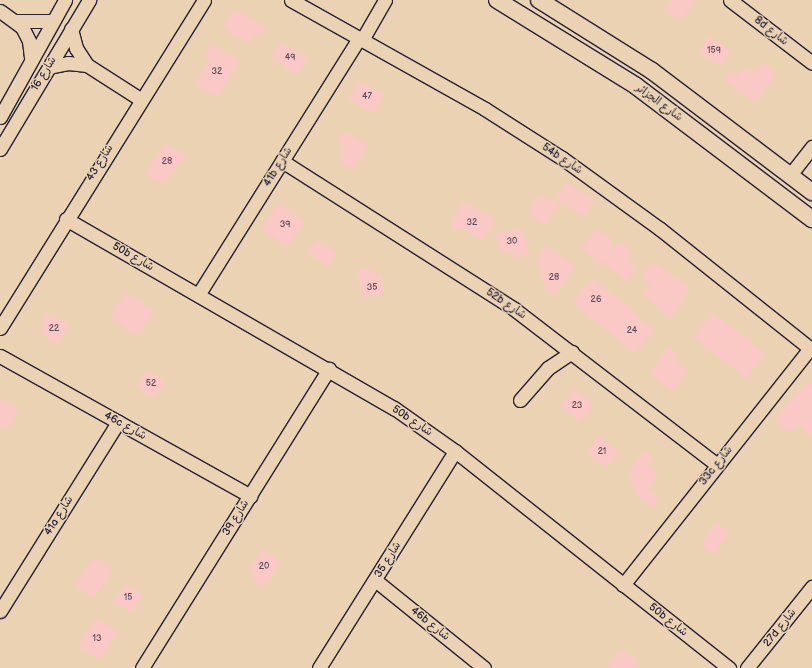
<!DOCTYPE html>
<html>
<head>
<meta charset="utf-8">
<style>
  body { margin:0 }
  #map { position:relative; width:812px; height:668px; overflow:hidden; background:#ead2b2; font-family:"Balsamiq Sans","Playpen Sans Arabic",sans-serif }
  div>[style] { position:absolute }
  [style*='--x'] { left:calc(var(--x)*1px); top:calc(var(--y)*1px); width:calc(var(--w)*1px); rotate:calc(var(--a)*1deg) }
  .building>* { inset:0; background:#fac9c6; transform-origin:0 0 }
  .roads { filter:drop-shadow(1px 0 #22223b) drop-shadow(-1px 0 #22223b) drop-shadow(0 1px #22223b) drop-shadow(0 -1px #22223b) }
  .minor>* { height:13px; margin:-6.5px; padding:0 6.5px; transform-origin:6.5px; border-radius:6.5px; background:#ead2b2 }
  .major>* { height:16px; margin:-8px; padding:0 8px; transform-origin:8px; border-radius:8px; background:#ead2b2 }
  span { translate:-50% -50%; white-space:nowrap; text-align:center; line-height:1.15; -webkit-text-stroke:3px #ead2b2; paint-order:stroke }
  .number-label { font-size:9px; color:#584c5e }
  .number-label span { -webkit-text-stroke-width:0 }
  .street-label { font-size:11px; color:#22223b }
</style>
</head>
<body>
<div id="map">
  <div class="building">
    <i style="clip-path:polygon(672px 0,696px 0,682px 19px,664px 12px)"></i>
    <i style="clip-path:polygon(234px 9px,265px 27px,260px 35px,255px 32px,249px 43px,223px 27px)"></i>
    <i style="left:708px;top:36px;width:27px;height:19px;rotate:31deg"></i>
    <i style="left:281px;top:42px;width:32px;height:19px;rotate:32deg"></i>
    <i style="clip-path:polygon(212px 44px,239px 60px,217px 97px,195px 83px,210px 59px,205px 56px)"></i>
    <i style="clip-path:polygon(763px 63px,776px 73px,755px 102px,725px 80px,731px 71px,737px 76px,742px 69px,756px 72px)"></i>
    <i style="left:359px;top:81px;width:29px;height:21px;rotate:29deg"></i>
    <i style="clip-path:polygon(344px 131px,368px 145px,354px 169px,342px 163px,342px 144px,338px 142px)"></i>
    <i style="clip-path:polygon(165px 143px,186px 156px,162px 184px,145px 174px)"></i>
    <i style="left:567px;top:182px;width:33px;height:19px;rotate:35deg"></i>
    <i style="clip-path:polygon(540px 195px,559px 203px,544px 225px,527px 213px)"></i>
    <i style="clip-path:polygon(464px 201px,495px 219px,483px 240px,460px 227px,457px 231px,450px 226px)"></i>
    <i style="left:279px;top:203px;width:32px;height:31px;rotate:36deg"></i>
    <i style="clip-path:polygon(522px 228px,529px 255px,514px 258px,512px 252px,499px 251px,496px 234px)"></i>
    <i style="clip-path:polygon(596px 229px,609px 236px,613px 251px,620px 241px,633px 251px,627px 260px,636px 267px,626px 282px,603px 261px,600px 264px,581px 249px)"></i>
    <i style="left:317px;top:240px;width:24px;height:16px;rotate:33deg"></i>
    <i style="clip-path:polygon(546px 246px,575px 266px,554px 295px,546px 289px,536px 260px)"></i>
    <i style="clip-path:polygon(653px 262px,690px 288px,671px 317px,643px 295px,651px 285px,641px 277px)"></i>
    <i style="clip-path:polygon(368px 268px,377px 276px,381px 272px,385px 294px,363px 298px,357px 270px)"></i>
    <i style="left:593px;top:278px;width:80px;height:31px;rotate:40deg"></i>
    <i style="left:125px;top:293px;width:33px;height:29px;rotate:31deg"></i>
    <i style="clip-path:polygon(46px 312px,69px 326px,58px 344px,40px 333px)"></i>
    <i style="left:713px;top:312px;width:67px;height:31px;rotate:39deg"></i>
    <i style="clip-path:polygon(669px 347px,676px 353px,672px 358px,688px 370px,672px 391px,649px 373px)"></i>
    <i style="left:146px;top:369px;width:22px;height:21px;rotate:30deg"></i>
    <i style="clip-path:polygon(806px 382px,812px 387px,812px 437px,796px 424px,790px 432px,774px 420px)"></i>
    <i style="left:575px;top:389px;width:25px;height:22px;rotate:42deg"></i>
    <i style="clip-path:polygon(0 398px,19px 410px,6px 429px,0 425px)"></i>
    <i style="left:598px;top:436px;width:26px;height:20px;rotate:37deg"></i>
    <i style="clip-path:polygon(645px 451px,653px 457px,646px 466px,658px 475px,647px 490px,659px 500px,653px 507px,634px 492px,629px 472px)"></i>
    <i style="left:717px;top:523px;width:16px;height:26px;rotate:38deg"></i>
    <i style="clip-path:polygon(262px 549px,281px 561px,268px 582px,257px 585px,249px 570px)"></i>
    <i style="left:95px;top:557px;width:22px;height:35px;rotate:34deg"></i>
    <i style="left:126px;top:583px;width:20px;height:22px;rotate:33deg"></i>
    <i style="left:96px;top:618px;width:25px;height:34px;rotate:32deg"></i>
    <i style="clip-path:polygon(621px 648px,637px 661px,631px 668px,614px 668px,608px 664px)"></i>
  </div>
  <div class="roads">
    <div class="minor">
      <i style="--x:291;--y:0;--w:223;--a:29.3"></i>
      <i style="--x:485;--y:109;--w:91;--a:32.5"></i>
      <i style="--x:562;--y:158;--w:121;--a:35.9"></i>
      <i style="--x:660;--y:229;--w:194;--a:38.5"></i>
      <i style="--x:730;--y:0;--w:103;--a:37.5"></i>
      <i style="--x:0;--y:11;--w:27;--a:36"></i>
      <i style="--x:22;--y:27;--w:16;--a:63"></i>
      <i style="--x:29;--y:41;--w:16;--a:83"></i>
      <i style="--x:16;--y:21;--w:36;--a:0"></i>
      <i style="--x:71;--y:29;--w:20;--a:75"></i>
      <i style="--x:76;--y:48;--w:20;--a:57"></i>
      <i style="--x:87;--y:65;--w:63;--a:32.7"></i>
      <i style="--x:362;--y:40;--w:46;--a:-60.1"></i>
      <i style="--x:49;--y:67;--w:19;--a:-12"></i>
      <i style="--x:68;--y:63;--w:19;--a:6"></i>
      <i style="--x:0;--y:117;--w:134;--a:-60.9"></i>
      <i style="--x:0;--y:149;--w:174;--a:-59.1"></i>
      <i style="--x:282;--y:161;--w:275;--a:32.5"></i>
      <i style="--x:514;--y:309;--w:256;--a:37.5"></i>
      <i style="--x:790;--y:175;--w:36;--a:-52"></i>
      <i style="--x:66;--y:219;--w:379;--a:30"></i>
      <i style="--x:394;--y:408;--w:75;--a:35.2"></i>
      <i style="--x:455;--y:451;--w:350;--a:38.4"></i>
      <i style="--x:198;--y:295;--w:303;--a:-57.9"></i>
      <i style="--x:0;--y:328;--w:386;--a:-58.1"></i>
      <i style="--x:0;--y:356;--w:287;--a:29.2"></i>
      <i style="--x:520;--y:400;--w:43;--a:-48.8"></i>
      <i style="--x:548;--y:368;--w:29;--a:-34"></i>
      <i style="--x:375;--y:580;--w:140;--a:38.9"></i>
      <i style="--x:623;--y:585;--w:302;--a:-51.7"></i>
      <i style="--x:0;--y:611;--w:223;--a:-58"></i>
      <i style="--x:142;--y:668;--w:353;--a:-58"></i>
      <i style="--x:319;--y:668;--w:256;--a:-57.9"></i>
      <i style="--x:747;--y:668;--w:104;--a:-51.3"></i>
    </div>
    <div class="major">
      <i style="--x:497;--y:0;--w:163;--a:31.7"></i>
      <i style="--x:636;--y:86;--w:221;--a:37.1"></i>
      <i style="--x:539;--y:0;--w:133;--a:32.1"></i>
      <i style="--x:652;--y:71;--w:201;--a:37.1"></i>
    </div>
  </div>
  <div class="number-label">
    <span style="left:714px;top:51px">159</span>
    <span style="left:290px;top:58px">49</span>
    <span style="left:217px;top:72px">32</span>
    <span style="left:367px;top:97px">47</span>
    <span style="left:167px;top:162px">28</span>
    <span style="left:472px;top:223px">32</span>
    <span style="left:285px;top:225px">39</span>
    <span style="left:512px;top:242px">30</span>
    <span style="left:554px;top:278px">28</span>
    <span style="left:372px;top:288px">35</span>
    <span style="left:596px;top:300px">26</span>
    <span style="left:54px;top:329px">22</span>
    <span style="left:632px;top:331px">24</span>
    <span style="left:151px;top:384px">52</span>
    <span style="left:577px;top:406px">23</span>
    <span style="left:602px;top:452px">21</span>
    <span style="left:264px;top:567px">20</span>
    <span style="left:128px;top:598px">15</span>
    <span style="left:97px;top:639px">13</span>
  </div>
  <div class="street-label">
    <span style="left:771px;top:31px;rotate:38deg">8d شارع</span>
    <span style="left:44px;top:74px;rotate:-59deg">شارع 16</span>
    <span style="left:659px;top:103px;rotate:36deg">شارع الجزائر</span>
    <span style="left:562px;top:159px;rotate:34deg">54b شارع</span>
    <span style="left:100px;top:163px;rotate:-58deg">شارع 43</span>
    <span style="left:278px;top:167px;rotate:-58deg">41b شارع</span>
    <span style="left:133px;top:257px;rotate:30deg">50b شارع</span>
    <span style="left:506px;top:304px;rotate:34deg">52b شارع</span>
    <span style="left:412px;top:421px;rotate:34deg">50b شارع</span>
    <span style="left:125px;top:426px;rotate:29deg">46c شارع</span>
    <span style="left:716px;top:466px;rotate:-52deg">33c شارع</span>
    <span style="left:59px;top:516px;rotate:-58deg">41a شارع</span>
    <span style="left:236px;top:518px;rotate:-58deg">شارع 39</span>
    <span style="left:388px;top:560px;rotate:-58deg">شارع 35</span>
    <span style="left:668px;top:620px;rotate:38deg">50b شارع</span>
    <span style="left:430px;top:624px;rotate:39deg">46b شارع</span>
    <span style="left:780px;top:628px;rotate:-51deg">27d شارع</span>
  </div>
</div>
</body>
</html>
